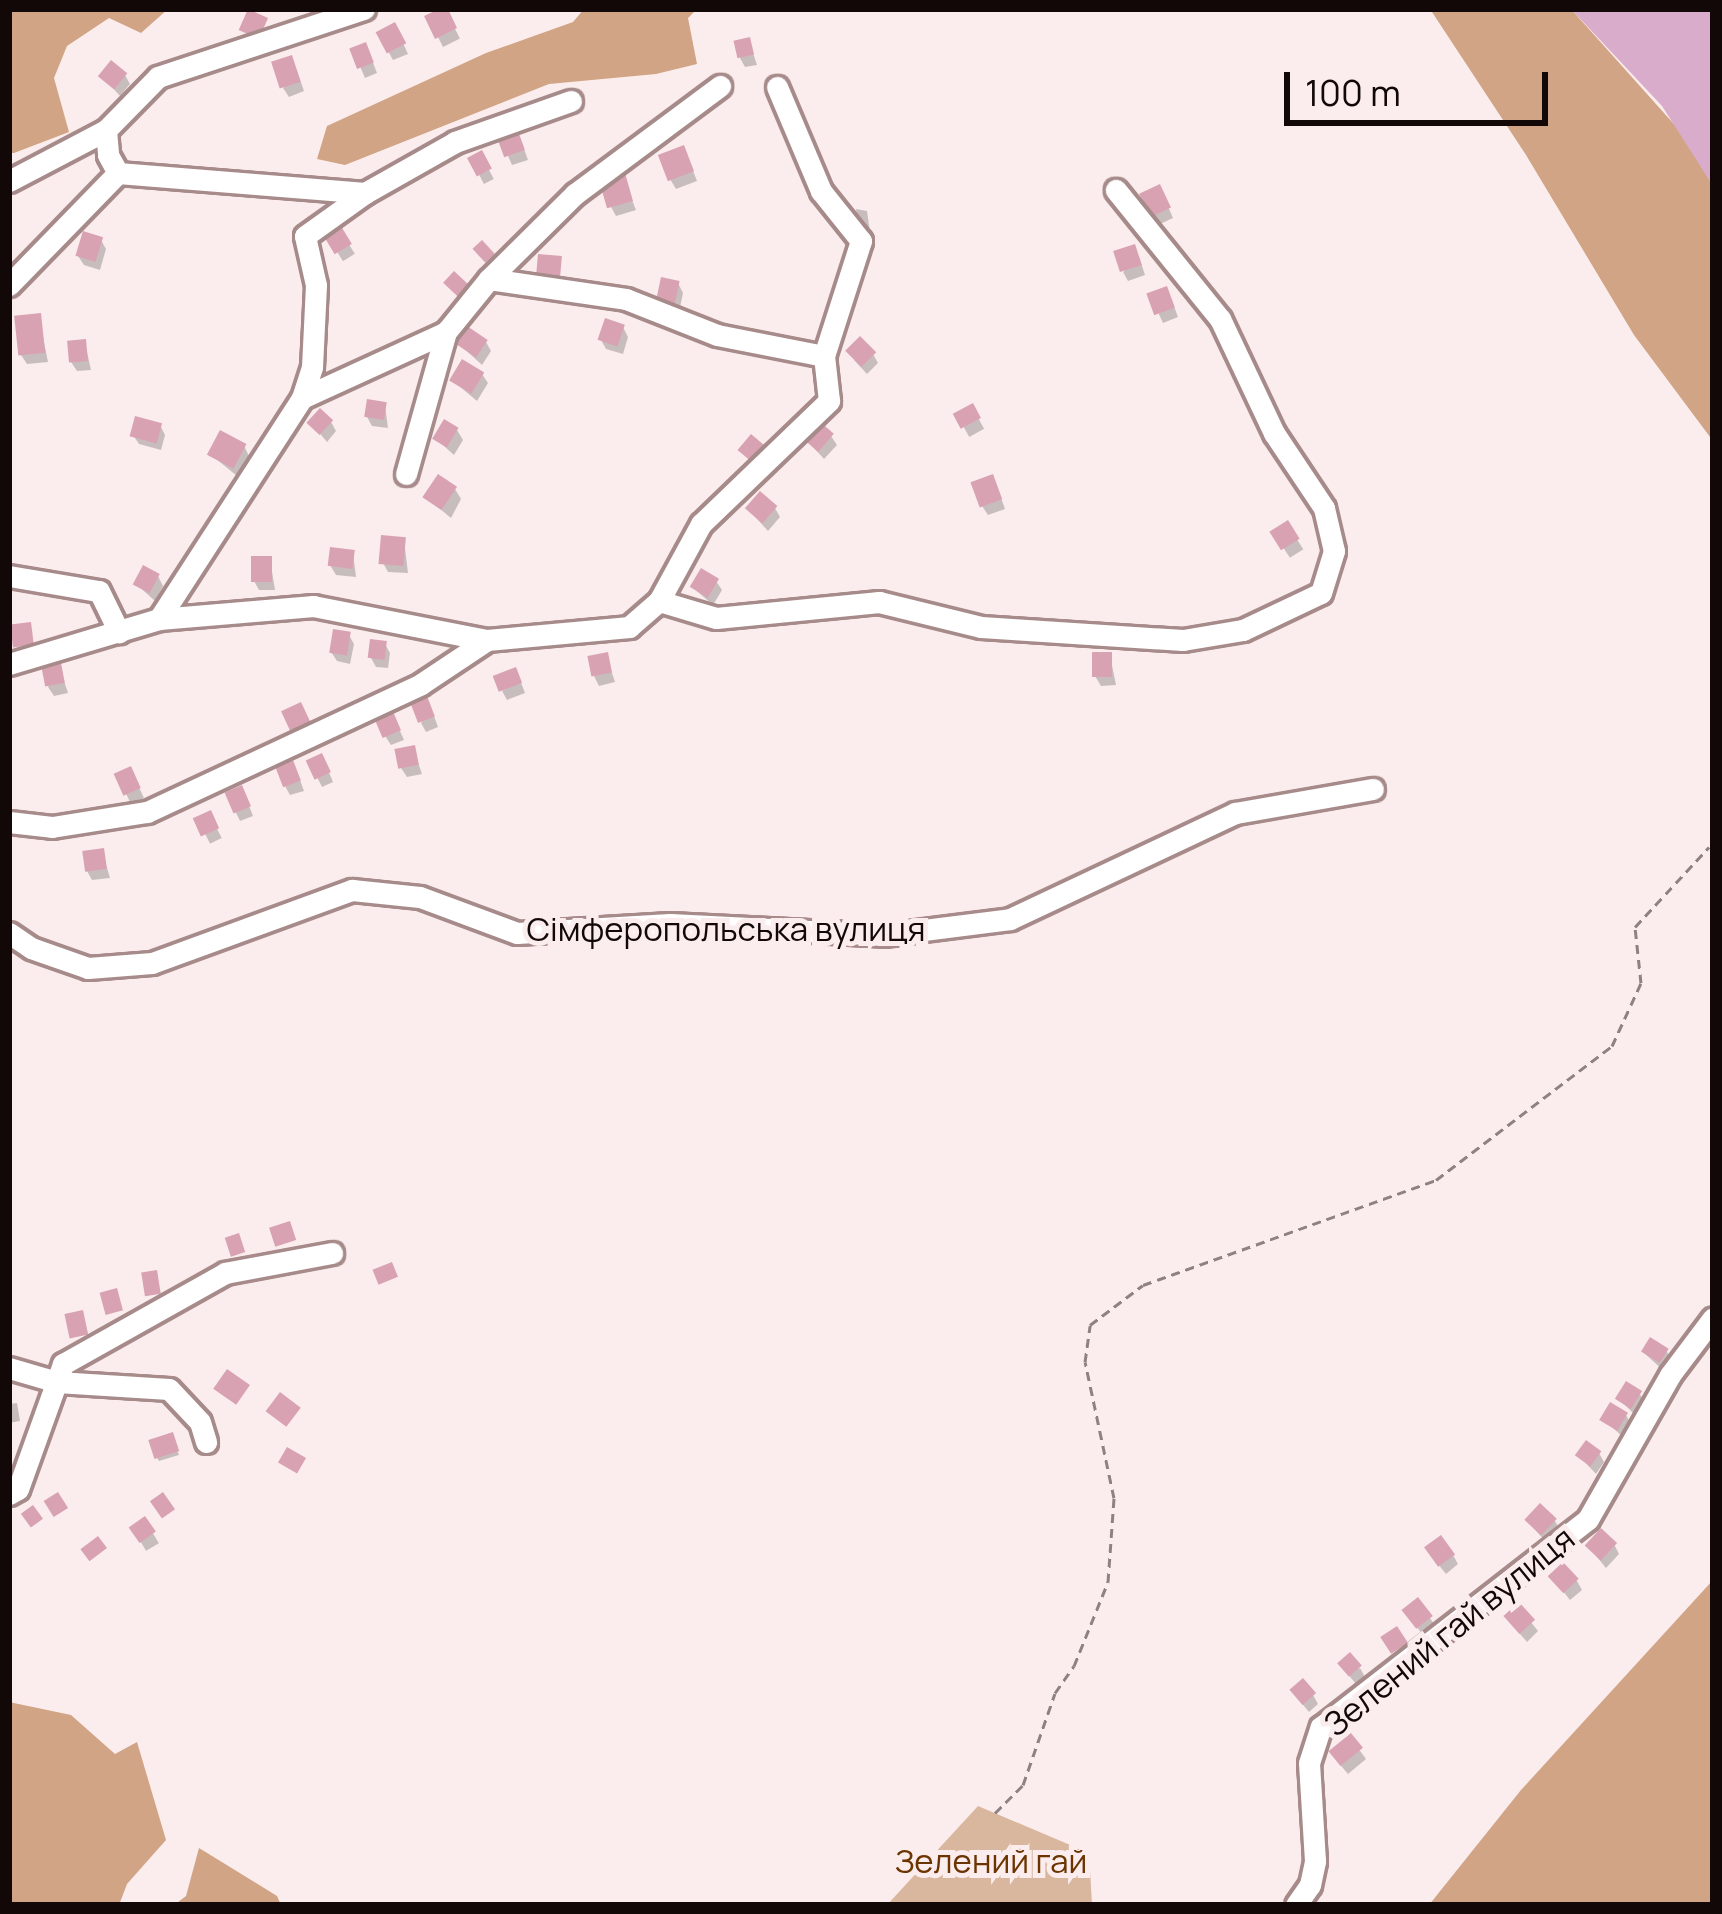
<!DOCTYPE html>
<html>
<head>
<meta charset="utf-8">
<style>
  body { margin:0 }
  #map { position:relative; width:1722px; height:1914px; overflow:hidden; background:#fbeded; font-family:Manrope,sans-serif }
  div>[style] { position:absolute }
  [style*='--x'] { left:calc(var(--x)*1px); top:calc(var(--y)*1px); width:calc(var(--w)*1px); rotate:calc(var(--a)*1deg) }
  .green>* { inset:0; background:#d9b69e }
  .forest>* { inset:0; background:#d0a485 }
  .water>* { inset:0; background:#daaccc }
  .shadow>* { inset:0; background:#0003; transform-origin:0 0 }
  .building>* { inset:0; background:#d8a2b3; transform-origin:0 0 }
  .path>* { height:3px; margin-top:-1.5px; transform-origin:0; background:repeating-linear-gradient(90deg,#8e8181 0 9px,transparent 0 15px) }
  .roads { filter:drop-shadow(3px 0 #a78a8a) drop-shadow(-3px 0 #a78a8a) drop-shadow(0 3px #a78a8a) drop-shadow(0 -3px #a78a8a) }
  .minor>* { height:21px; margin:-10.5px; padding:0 10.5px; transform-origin:10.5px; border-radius:10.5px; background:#fff }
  span { translate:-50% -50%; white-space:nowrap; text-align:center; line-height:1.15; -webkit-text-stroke:10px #fbeded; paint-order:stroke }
  .street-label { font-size:33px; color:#120808 }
  .park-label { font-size:33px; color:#6b3400 }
  .frame { position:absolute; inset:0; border:12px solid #120808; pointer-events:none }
  .scale { position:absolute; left:1284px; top:72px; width:264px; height:54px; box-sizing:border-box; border:6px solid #120808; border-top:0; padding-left:15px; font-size:36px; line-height:42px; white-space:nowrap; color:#120808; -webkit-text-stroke:9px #fbeded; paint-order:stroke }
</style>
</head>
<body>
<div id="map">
  <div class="green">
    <i style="clip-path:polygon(978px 1806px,1089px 1853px,1092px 1905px,887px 1905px)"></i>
  </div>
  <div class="forest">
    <i style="clip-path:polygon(9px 9px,168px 9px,141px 33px,109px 18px,67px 46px,54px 78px,69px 132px,14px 153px,9px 153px)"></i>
    <i style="clip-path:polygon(584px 9px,697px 9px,688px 18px,697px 64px,656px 74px,549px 84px,345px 165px,317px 159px,327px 126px,486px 53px,573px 22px)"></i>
    <i style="clip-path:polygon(1430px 9px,1571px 9px,1681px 132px,1713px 186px,1713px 441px,1634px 335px,1526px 155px)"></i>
    <i style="clip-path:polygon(1713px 1580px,1713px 1905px,1429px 1905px,1521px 1790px)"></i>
    <i style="clip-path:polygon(9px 1702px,71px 1715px,115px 1754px,137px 1742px,166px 1840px,127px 1884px,119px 1905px,9px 1905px)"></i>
    <i style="clip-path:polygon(199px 1848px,277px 1896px,281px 1905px,174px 1905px,186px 1896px)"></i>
  </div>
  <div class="water">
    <i style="clip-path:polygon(1571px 9px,1713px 9px,1713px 186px,1662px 106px)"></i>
  </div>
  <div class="shadow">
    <i style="left:445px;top:9px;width:33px;height:19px;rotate:63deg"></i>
    <i style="clip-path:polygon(399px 34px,408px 54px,393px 60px,388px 51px)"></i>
    <i style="clip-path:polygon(749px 41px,757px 65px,745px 67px,740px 58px)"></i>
    <i style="clip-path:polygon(353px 50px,370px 55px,377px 73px,365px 78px)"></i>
    <i style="clip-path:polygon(296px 68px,304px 91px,289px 97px,283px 88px)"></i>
    <i style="clip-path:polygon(125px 75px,130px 84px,120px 96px,102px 76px)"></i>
    <i style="clip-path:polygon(501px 140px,522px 143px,528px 160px,512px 165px)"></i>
    <i style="left:481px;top:154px;width:28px;height:11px;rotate:63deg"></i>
    <i style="clip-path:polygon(688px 158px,697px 181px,676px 189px,670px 179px)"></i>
    <i style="clip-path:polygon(623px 177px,636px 210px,616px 216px,611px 207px)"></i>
    <i style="clip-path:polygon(1164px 197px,1173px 218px,1158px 225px,1153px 216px)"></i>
    <i style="clip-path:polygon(856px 209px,867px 211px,870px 232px,859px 230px)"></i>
    <i style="left:340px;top:230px;width:28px;height:14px;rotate:58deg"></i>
    <i style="clip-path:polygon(101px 240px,106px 249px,100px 270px,84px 265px,78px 256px)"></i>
    <i style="clip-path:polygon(1139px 257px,1145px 275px,1128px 281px,1123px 272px)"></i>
    <i style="clip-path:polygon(678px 283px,683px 293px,679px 312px,664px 309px,659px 299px)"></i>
    <i style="clip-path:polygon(1150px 295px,1171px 298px,1178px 317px,1163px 323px)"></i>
    <i style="clip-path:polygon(39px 317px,48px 362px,27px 364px,21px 355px)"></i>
    <i style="clip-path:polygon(623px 327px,628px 337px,623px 354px,606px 349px,601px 340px)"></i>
    <i style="clip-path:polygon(486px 342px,491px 351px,482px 365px,459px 344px)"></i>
    <i style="clip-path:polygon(85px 343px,91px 370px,77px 371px,71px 362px)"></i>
    <i style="clip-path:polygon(873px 354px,878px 363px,867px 374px,854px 360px)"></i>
    <i style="clip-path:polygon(482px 374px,488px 383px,477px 401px,453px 381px)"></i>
    <i style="clip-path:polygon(385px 405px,388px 428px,372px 426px,367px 417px)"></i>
    <i style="left:972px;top:407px;width:25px;height:17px;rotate:61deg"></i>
    <i style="clip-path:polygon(331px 422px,336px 431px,327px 442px,311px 423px)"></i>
    <i style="clip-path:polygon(160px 425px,165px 435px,161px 450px,139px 444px,133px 435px)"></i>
    <i style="clip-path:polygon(457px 430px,463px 440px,454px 455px,436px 439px)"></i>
    <i style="clip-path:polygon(831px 436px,837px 445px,824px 459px,805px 438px)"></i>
    <i style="clip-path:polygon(244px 446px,249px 456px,237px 476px,210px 454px)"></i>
    <i style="clip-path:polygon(997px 487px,1005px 509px,988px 515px,982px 506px)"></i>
    <i style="clip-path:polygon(455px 489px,461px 499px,451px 518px,428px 499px)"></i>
    <i style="clip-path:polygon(775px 508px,780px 517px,768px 531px,748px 509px)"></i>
    <i style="left:1287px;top:524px;width:30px;height:16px;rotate:57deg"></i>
    <i style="clip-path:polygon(404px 540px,408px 573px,388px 572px,383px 563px)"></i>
    <i style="clip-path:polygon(353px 553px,356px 577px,336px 575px,330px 565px)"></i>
    <i style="clip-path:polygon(270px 559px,275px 590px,259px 590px,254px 581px)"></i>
    <i style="clip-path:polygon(158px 576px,163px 586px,155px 601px,136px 584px)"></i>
    <i style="clip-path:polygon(716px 581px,722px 590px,713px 605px,692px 587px)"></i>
    <i style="clip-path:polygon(349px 635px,354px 644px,350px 664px,337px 661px,331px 652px)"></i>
    <i style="clip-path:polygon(385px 644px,390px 653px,388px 668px,376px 667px,371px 658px)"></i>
    <i style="clip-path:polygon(606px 655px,615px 682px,599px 686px,594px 676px)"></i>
    <i style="clip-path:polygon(1110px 655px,1116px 685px,1101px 686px,1095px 676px)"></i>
    <i style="clip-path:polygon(59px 666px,68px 693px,54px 696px,48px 687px)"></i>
    <i style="clip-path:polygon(520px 680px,525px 693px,507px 700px,502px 691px)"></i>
    <i style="clip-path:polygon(431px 708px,438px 727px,426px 732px,421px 723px)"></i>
    <i style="clip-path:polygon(396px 722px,404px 740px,391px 745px,385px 736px)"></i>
    <i style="clip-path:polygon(413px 748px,422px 774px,407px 777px,401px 768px)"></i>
    <i style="clip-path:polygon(309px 761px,326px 765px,333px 782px,322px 787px)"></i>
    <i style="clip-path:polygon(297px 772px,304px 791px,290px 795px,285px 786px)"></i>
    <i style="clip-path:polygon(117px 775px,135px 779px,144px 798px,131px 804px)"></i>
    <i style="clip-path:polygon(227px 794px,246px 798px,253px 816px,240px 821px)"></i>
    <i style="left:209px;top:813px;width:28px;height:13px;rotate:63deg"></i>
    <i style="clip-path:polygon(102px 851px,110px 878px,92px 880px,87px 871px)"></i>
    <i style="clip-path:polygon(1643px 1352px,1667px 1352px,1672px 1361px,1665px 1372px)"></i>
    <i style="clip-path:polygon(1639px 1393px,1645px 1402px,1636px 1416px,1619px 1399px)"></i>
    <i style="clip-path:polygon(17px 1403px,20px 1421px,9px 1423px,9px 1404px)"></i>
    <i style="clip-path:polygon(1626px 1415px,1631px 1424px,1623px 1437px,1604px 1420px)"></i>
    <i style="clip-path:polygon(173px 1439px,179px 1455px,159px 1461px,157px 1458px)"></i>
    <i style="clip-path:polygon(1599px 1453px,1604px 1462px,1596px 1474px,1579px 1456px)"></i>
    <i style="left:145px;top:1520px;width:27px;height:15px;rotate:59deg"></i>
    <i style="clip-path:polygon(1555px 1521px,1560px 1530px,1548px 1544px,1528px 1522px)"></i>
    <i style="clip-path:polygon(1614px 1544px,1619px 1554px,1606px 1568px,1588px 1546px)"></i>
    <i style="clip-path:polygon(1453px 1555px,1458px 1564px,1446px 1574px,1433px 1558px)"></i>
    <i style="clip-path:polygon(1551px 1576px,1577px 1581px,1582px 1590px,1570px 1600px)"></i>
    <i style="clip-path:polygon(1518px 1606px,1538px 1631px,1527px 1642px,1512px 1625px)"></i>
    <i style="clip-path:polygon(1430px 1618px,1436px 1627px,1424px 1636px,1411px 1620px)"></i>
    <i style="clip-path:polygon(1360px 1668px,1365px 1677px,1356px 1684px,1346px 1672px)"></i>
    <i style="clip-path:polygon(1313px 1695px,1318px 1704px,1309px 1712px,1299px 1700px)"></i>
    <i style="clip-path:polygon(1350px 1737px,1366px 1759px,1348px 1774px,1337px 1761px)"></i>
  </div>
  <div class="building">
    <i style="left:248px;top:9px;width:22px;height:23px;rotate:24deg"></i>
    <i style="clip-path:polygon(439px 9px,448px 9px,457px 28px,435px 39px,424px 16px)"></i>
    <i style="left:395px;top:22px;width:24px;height:22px;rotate:62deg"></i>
    <i style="left:750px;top:37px;width:18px;height:17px;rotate:77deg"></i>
    <i style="left:366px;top:42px;width:22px;height:18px;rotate:69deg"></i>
    <i style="left:292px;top:55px;width:28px;height:22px;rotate:72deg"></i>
    <i style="left:111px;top:60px;width:21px;height:21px;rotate:39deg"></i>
    <i style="left:518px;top:131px;width:20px;height:22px;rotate:70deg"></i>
    <i style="left:684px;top:145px;width:28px;height:28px;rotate:69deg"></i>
    <i style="left:482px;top:150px;width:21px;height:17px;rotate:62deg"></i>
    <i style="left:625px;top:173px;width:29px;height:27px;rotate:74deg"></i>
    <i style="left:1160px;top:184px;width:26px;height:23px;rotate:65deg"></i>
    <i style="left:341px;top:226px;width:21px;height:20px;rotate:59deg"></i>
    <i style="left:83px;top:231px;width:21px;height:26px;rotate:17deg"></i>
    <i style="left:482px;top:240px;width:19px;height:13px;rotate:47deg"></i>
    <i style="left:1135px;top:244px;width:22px;height:23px;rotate:72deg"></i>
    <i style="left:538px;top:254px;width:24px;height:25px;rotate:5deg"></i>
    <i style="left:454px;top:271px;width:23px;height:16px;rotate:43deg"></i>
    <i style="left:661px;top:277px;width:19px;height:24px;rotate:12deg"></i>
    <i style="left:1167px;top:286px;width:23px;height:22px;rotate:70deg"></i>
    <i style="left:41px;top:313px;width:40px;height:27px;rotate:84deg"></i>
    <i style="left:605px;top:318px;width:21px;height:23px;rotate:19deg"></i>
    <i style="left:467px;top:326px;width:25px;height:21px;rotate:34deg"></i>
    <i style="left:860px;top:336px;width:23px;height:21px;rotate:45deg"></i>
    <i style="left:86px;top:339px;width:22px;height:19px;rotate:85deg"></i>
    <i style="left:462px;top:359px;width:26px;height:25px;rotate:31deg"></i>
    <i style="left:367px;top:399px;width:20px;height:18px;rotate:9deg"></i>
    <i style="left:973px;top:403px;width:17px;height:23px;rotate:62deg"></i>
    <i style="left:320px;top:408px;width:18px;height:20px;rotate:43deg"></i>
    <i style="left:135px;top:416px;width:28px;height:21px;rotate:15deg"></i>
    <i style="left:444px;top:419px;width:17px;height:23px;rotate:31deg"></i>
    <i style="left:818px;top:420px;width:21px;height:24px;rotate:41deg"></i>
    <i style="left:220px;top:430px;width:30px;height:28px;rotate:28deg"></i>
    <i style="left:751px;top:434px;width:23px;height:21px;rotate:40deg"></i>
    <i style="left:438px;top:474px;width:23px;height:28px;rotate:34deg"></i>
    <i style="left:993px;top:474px;width:27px;height:24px;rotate:70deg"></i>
    <i style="left:760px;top:491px;width:23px;height:23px;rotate:41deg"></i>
    <i style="left:1288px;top:520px;width:22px;height:22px;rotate:58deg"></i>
    <i style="left:381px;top:535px;width:25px;height:29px;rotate:5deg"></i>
    <i style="left:330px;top:547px;width:25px;height:19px;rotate:7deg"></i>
    <i style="left:251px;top:556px;width:21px;height:26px"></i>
    <i style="left:143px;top:565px;width:19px;height:22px;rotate:28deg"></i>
    <i style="left:701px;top:568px;width:21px;height:22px;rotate:31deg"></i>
    <i style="left:31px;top:622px;width:23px;height:21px;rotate:83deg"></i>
    <i style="left:333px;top:629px;width:18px;height:24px;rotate:9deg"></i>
    <i style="left:370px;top:639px;width:17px;height:19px;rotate:7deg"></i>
    <i style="left:608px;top:652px;width:21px;height:21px;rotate:79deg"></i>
    <i style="left:1112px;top:652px;width:25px;height:20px;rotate:90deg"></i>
    <i style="left:61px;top:663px;width:20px;height:20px;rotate:79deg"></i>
    <i style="left:516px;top:667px;width:17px;height:25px;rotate:69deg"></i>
    <i style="left:427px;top:696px;width:22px;height:18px;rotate:69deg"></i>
    <i style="left:301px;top:702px;width:23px;height:22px;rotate:65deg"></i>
    <i style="left:392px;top:709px;width:23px;height:20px;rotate:67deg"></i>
    <i style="left:415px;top:745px;width:20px;height:21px;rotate:79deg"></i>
    <i style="left:322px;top:753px;width:21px;height:18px;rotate:65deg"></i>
    <i style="left:293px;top:760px;width:22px;height:19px;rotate:69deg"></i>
    <i style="left:131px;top:766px;width:24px;height:19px;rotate:66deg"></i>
    <i style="left:242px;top:785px;width:23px;height:19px;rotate:67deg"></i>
    <i style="left:211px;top:810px;width:20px;height:20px;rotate:66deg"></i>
    <i style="left:104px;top:848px;width:21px;height:22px;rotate:82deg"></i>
    <i style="left:290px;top:1221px;width:20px;height:22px;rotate:72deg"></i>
    <i style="left:239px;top:1233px;width:20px;height:15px;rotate:72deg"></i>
    <i style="left:392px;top:1262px;width:16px;height:21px;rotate:68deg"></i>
    <i style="left:157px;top:1270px;width:24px;height:16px;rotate:81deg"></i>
    <i style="left:117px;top:1288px;width:23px;height:18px;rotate:75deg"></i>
    <i style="left:83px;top:1310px;width:25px;height:19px;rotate:78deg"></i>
    <i style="left:1650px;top:1337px;width:22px;height:17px;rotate:32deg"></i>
    <i style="left:227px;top:1369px;width:28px;height:24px;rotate:35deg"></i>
    <i style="left:1626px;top:1381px;width:19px;height:21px;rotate:32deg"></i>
    <i style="left:280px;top:1392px;width:26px;height:24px;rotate:37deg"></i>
    <i style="left:1610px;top:1402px;width:21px;height:21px;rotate:31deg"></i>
    <i style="left:173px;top:1432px;width:20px;height:26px;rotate:72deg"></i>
    <i style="left:1586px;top:1440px;width:19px;height:19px;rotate:36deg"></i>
    <i style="left:287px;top:1447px;width:22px;height:18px;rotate:30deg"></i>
    <i style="left:58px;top:1492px;width:19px;height:17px;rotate:58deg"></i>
    <i style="left:163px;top:1492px;width:21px;height:16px;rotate:55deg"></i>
    <i style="left:1540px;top:1503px;width:23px;height:23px;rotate:43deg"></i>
    <i style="left:33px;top:1505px;width:17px;height:15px;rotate:54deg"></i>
    <i style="left:145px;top:1516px;width:19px;height:20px;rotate:55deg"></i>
    <i style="left:1601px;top:1528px;width:22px;height:24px;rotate:43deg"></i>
    <i style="left:1441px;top:1535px;width:24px;height:21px;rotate:54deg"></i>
    <i style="left:98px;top:1536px;width:15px;height:22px;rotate:53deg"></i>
    <i style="left:1563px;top:1562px;width:23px;height:21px;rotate:47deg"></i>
    <i style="left:1418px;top:1597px;width:24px;height:21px;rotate:52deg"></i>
    <i style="left:1519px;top:1602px;width:24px;height:21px;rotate:48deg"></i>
    <i style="left:1397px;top:1626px;width:20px;height:20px;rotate:57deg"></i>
    <i style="left:1350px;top:1652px;width:18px;height:17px;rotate:49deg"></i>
    <i style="left:1303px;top:1678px;width:20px;height:18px;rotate:49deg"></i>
    <i style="left:1351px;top:1733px;width:19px;height:29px;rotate:51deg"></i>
  </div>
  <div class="path">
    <i style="--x:995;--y:1813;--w:40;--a:-45"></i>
    <i style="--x:1023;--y:1785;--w:97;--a:-70.8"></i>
    <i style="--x:1055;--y:1693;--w:33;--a:-55"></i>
    <i style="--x:1074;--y:1666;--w:91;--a:-68"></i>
    <i style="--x:1108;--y:1582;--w:84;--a:-85.9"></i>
    <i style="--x:1114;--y:1498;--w:139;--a:-102"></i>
    <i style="--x:1085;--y:1362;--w:37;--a:-82"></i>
    <i style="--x:1090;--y:1325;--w:66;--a:-37"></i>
    <i style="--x:1143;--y:1285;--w:311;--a:-19.7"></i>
    <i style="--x:1436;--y:1180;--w:221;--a:-37.3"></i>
    <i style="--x:1612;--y:1046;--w:69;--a:-65.3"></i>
    <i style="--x:1641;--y:983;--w:56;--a:-96.1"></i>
    <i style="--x:1635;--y:927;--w:109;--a:-47.2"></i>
  </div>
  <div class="roads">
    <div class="minor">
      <i style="--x:106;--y:130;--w:25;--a:85"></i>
      <i style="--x:108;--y:155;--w:21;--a:61"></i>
      <i style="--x:118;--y:173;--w:248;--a:4.6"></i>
      <i style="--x:365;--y:193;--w:103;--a:-29.5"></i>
      <i style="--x:455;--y:142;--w:123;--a:-19.5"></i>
      <i style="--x:9;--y:181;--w:110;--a:-27.7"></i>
      <i style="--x:106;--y:130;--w:74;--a:-45.5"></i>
      <i style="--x:158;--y:77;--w:217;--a:-18.3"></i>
      <i style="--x:489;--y:279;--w:138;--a:8.3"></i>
      <i style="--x:626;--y:299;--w:98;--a:21.6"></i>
      <i style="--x:717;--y:335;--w:109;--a:11.1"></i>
      <i style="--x:9;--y:285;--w:156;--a:-45.8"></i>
      <i style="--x:302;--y:398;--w:33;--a:-72"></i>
      <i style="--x:312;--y:367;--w:82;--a:-87.2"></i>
      <i style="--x:316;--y:285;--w:50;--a:-102.7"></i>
      <i style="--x:305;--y:236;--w:74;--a:-35.6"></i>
      <i style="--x:406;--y:474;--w:148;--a:-74.3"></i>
      <i style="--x:9;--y:576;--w:91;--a:9.5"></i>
      <i style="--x:99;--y:591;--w:46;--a:64"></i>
      <i style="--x:659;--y:601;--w:59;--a:16.6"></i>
      <i style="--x:716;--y:618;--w:164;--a:-5.6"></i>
      <i style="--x:879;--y:602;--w:105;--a:13.8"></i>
      <i style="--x:981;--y:627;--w:202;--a:3.7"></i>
      <i style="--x:1183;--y:640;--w:61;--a:-9.5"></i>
      <i style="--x:1243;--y:630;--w:86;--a:-25.4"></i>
      <i style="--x:1321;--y:593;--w:44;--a:-72.8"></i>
      <i style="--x:1334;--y:551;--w:44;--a:-103.1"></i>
      <i style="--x:1324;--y:508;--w:90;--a:-123.7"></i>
      <i style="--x:1274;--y:433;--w:126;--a:-115.3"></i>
      <i style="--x:1220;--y:319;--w:166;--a:-128.9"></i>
      <i style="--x:159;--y:619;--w:263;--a:-57.1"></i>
      <i style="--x:302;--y:398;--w:158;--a:-24.6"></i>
      <i style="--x:446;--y:332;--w:68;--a:-50.9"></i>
      <i style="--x:489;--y:279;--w:121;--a:-44.7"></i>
      <i style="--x:575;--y:194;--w:181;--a:-36.7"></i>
      <i style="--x:9;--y:664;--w:157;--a:-16.7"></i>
      <i style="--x:159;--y:619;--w:155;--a:-4.8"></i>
      <i style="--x:313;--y:606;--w:177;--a:11.1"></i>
      <i style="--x:9;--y:822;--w:43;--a:6.6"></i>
      <i style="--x:52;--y:827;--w:96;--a:-9"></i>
      <i style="--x:147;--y:812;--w:302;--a:-25"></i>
      <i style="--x:421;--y:684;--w:79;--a:-33.7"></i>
      <i style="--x:487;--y:640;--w:143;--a:-5.2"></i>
      <i style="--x:629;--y:627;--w:40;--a:-41"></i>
      <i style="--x:659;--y:601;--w:88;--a:-61.4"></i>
      <i style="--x:701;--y:524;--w:178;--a:-43.9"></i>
      <i style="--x:829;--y:401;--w:45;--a:-96.3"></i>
      <i style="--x:824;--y:356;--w:121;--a:-72.2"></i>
      <i style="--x:861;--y:241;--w:64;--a:-128.7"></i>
      <i style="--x:821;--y:191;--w:113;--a:-112.9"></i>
      <i style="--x:9;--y:933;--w:27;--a:34"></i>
      <i style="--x:31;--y:948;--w:60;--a:19.3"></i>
      <i style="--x:88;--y:968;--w:64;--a:-4.5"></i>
      <i style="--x:152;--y:963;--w:213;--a:-20.1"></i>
      <i style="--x:352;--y:890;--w:68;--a:5.9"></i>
      <i style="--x:420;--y:897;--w:103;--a:20.4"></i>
      <i style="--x:517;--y:933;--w:153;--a:-3.4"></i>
      <i style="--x:670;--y:924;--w:214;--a:2.9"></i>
      <i style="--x:884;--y:935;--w:127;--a:-7.2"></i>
      <i style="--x:1010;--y:919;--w:249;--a:-25.2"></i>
      <i style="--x:1235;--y:813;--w:140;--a:-9.9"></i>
      <i style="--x:9;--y:1368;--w:50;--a:16.3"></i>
      <i style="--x:57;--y:1382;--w:112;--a:3.6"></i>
      <i style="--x:169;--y:1389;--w:45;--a:46.8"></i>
      <i style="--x:200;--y:1422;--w:21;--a:73"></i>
      <i style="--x:9;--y:1494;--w:10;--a:-29"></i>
      <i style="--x:18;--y:1489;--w:133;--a:-70.2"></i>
      <i style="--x:63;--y:1364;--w:186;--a:-29.3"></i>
      <i style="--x:225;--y:1273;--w:109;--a:-10.6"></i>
      <i style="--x:1296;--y:1905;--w:24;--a:-55"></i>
      <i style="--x:1310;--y:1885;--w:25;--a:-78"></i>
      <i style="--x:1315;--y:1861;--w:98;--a:-93.5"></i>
      <i style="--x:1309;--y:1763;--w:38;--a:-72"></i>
      <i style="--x:1321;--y:1727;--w:338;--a:-37.9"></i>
      <i style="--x:1588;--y:1519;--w:166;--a:-60.3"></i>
      <i style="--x:1670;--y:1375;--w:71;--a:-53"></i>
    </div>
  </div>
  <div class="street-label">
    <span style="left:726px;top:929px">Сімферопольська вулиця</span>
    <span style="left:1449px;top:1631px;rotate:-39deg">Зелений гай вулиця</span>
  </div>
  <div class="park-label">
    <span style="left:991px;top:1861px">Зелений гай</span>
  </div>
  <div class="frame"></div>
  <div class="scale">100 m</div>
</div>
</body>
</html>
